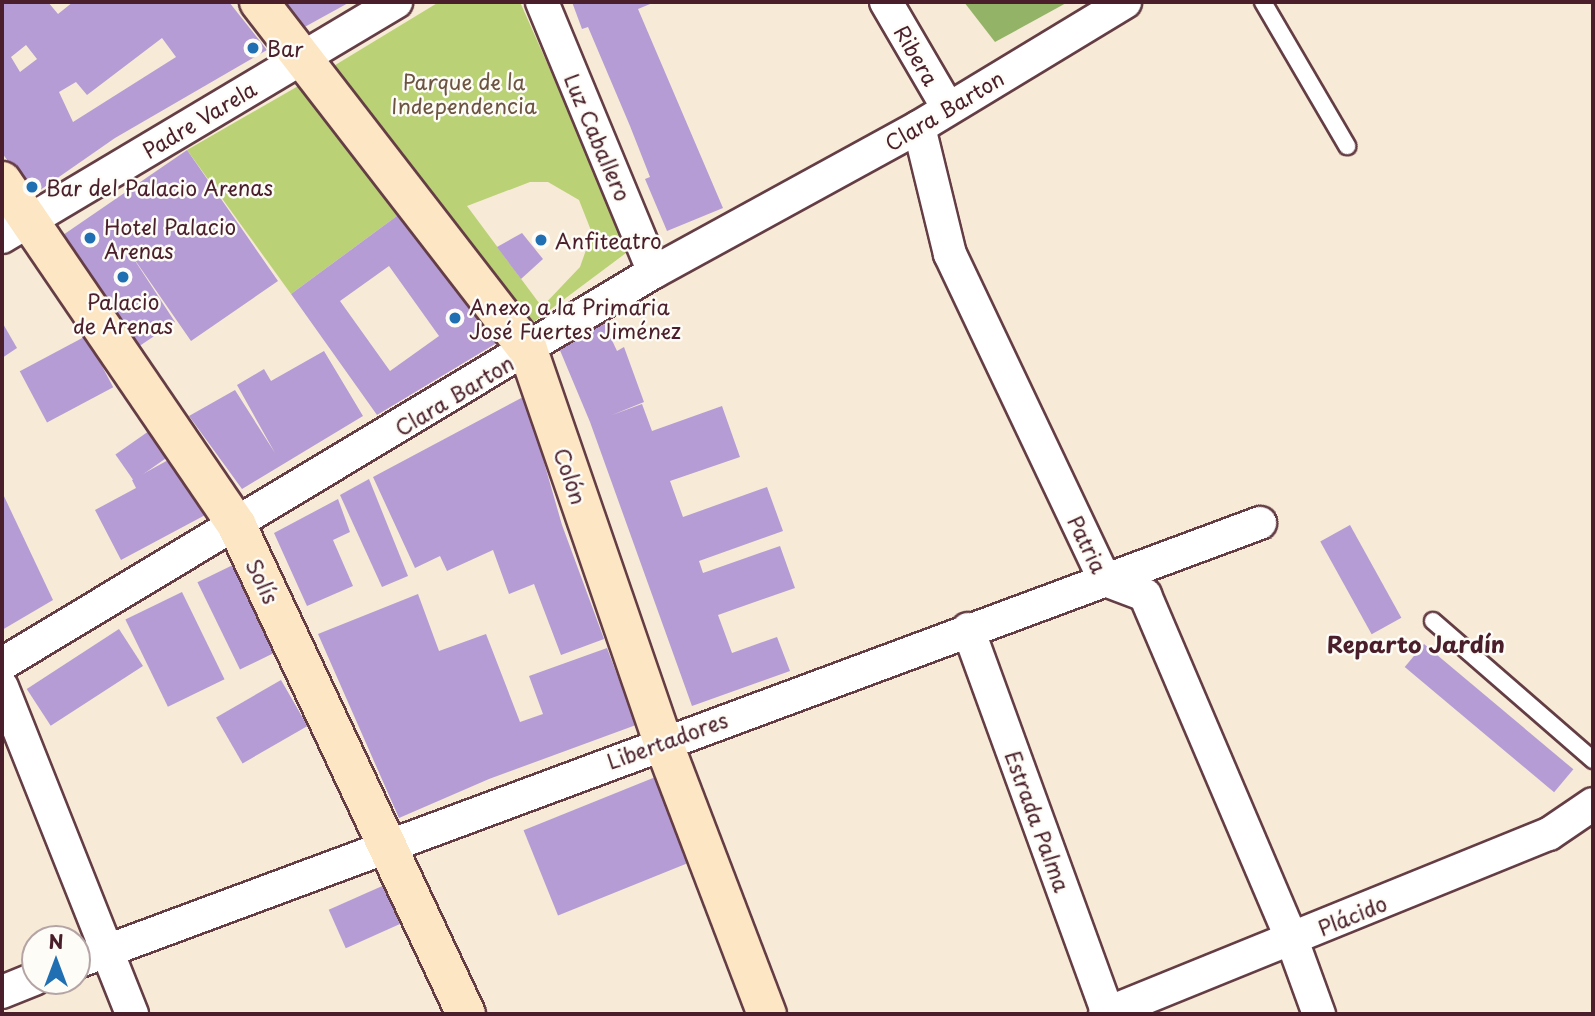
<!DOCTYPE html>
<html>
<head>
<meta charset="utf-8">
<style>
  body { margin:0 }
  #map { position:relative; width:1595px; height:1016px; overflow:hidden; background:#f7ead6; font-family:"Playpen Sans",sans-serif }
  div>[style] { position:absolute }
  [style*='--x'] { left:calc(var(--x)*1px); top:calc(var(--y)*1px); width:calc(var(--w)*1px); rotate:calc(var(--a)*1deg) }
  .green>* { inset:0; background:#bad175 }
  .forest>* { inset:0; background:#93b366 }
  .building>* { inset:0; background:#b69cd5; transform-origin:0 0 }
  .roads { filter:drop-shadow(2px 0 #643d45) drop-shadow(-2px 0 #643d45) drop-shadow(0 2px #643d45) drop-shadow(0 -2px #643d45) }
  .lane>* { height:16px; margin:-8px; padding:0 8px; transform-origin:8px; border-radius:8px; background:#fff }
  .street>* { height:32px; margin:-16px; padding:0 16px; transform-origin:16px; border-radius:16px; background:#fff }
  .secondary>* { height:38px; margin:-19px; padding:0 19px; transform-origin:19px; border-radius:19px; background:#fce6c4 }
  .dots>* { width:19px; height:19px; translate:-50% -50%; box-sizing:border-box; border:4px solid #fdfcf7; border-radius:50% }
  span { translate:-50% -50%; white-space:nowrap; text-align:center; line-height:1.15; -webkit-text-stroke:5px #fdfcf7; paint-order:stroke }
  .poi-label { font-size:21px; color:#4a1f2b }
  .left { translate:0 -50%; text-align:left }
  .street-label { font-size:21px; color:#4a1f2b }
  .park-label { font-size:21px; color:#6c5441 }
  .neighbourhood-label { font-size:23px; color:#4a1f2b; font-weight:700 }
  .frame { position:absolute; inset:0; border:4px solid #4a1f2b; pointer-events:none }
  .north { position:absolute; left:21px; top:925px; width:70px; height:70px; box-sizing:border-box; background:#fdfcf7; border:2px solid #b5a4a5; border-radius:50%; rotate:0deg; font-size:19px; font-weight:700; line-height:28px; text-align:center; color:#4a1f2b }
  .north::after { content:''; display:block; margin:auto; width:24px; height:32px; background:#1f6fb2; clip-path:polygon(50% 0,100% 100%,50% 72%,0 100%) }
</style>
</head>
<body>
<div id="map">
  <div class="green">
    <i style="clip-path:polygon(evenodd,439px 2px,520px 2px,630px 250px,531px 324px,332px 67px,439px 2px,530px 182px,548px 182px,579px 200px,592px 233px,580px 267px,542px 307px,467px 206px,530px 182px)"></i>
    <i style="clip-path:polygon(300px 85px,405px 210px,291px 294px,187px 150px)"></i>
  </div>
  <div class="forest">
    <i style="clip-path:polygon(964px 2px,1068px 2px,995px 42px)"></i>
  </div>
  <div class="building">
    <i style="clip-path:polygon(evenodd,2px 2px,48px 2px,58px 14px,73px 2px,229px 2px,267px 50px,115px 138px,33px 195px,2px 153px,2px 2px,162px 38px,176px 57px,73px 122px,59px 92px,76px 82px,87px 95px,162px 38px,2px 2px,26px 45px,37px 59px,20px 72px,11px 57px,26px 45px)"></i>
    <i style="clip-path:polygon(278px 2px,350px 2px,301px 29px)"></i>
    <i style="clip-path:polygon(572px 2px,655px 2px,638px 9px,723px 208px,667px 231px,645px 179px,650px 177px,630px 126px,588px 27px,582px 29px)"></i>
    <i style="clip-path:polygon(187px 150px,278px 281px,191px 341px,128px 250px,175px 322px,138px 347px,63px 235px)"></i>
    <i style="clip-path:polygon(evenodd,405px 210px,500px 341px,377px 415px,291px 294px,405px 210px,389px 266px,439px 336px,390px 371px,340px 301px,389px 266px)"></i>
    <i style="clip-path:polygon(522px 233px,543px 259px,521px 279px,497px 247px)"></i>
    <i style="clip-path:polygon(603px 321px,617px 351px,624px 347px,644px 402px,612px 415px,642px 404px,652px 431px,722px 406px,740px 457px,670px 481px,683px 517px,767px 487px,783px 531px,699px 561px,703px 573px,780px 546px,795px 588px,718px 615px,732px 653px,777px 637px,790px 671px,692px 706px,590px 422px,559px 348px)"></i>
    <i style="clip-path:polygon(2px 322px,17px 348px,2px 358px)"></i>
    <i style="left:86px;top:336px;width:58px;height:75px;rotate:62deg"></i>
    <i style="clip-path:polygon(324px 351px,363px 416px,242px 489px,189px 416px,235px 390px,275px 453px,237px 385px,264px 369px,271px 381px)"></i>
    <i style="clip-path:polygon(525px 396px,562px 525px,604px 639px,561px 655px,534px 584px,509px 594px,493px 550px,447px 571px,440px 556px,415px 568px,373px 477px)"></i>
    <i style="left:149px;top:431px;width:32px;height:41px;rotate:55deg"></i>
    <i style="clip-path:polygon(170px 459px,209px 513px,121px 560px,95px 510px,136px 488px,132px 480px)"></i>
    <i style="clip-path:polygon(369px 479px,408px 576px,382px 587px,340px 495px)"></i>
    <i style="clip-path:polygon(2px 492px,53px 600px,2px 630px)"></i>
    <i style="clip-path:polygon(338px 499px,350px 532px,333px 540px,353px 586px,307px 606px,274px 533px)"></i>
    <i style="left:1350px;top:525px;width:106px;height:34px;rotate:61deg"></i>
    <i style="left:237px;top:563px;width:97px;height:44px;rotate:64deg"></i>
    <i style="left:182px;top:592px;width:97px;height:63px;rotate:64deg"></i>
    <i style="clip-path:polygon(418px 594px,439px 651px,486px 634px,520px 722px,543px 714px,529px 676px,607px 648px,636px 725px,489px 779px,399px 818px,318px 634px)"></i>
    <i style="left:119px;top:629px;width:44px;height:110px;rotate:57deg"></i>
    <i style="left:1424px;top:644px;width:195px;height:30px;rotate:40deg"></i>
    <i style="left:281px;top:680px;width:53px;height:75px;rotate:60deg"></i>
    <i style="left:658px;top:776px;width:92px;height:145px;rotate:68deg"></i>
    <i style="left:389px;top:883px;width:42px;height:66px;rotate:66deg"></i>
  </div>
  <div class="roads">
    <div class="lane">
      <i style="--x:1263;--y:2;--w:167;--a:59.7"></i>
      <i style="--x:1433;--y:621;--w:212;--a:41"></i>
    </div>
    <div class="street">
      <i style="--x:542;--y:2;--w:292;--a:67.5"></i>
      <i style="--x:886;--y:2;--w:123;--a:59.7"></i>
      <i style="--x:919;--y:127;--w:131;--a:76.3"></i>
      <i style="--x:950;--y:254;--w:361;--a:64.6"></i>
      <i style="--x:1105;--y:580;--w:43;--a:20.6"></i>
      <i style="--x:1145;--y:595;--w:375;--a:66.9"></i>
      <i style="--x:1292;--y:940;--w:79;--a:70"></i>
      <i style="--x:2;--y:237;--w:459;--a:-30.8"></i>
      <i style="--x:968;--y:629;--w:410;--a:70"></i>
      <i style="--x:2;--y:664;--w:761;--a:-31.02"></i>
      <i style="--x:654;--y:272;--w:302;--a:-28.7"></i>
      <i style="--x:919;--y:127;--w:241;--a:-31.2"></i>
      <i style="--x:2;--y:687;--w:352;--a:68.3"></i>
      <i style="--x:77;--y:962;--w:1262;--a:-20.36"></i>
      <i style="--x:2;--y:992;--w:35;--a:-22"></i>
      <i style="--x:1105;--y:1014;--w:479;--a:-22.1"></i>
      <i style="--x:1549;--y:834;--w:53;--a:-34.3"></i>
    </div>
    <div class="secondary">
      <i style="--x:259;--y:2;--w:440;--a:52.3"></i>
      <i style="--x:528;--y:350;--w:415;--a:71"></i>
      <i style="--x:663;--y:742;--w:291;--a:69.1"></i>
      <i style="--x:2;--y:181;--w:417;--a:55.7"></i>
      <i style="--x:237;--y:526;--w:539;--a:64.86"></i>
    </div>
  </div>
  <div class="dots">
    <i style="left:253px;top:48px;background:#1f6fb2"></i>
    <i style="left:32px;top:187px;background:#1f6fb2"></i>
    <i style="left:90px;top:238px;background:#1f6fb2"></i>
    <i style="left:541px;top:240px;background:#1f6fb2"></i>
    <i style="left:123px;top:277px;background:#1f6fb2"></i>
    <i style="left:455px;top:318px;background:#1f6fb2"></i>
  </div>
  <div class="poi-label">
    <span class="left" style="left:267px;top:48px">Bar</span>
    <span class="left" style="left:46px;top:187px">Bar del Palacio Arenas</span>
    <span class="left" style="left:104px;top:238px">Hotel Palacio<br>Arenas</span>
    <span class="left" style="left:555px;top:240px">Anfiteatro</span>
    <span style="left:123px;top:313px">Palacio<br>de Arenas</span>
    <span class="left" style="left:469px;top:318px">Anexo a la Primaria<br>José Fuertes Jiménez</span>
  </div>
  <div class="street-label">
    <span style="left:917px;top:55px;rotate:60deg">Ribera</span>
    <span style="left:944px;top:110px;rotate:-31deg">Clara Barton</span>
    <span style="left:199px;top:119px;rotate:-31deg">Padre Varela</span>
    <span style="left:598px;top:137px;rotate:67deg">Luz Caballero</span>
    <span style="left:454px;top:395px;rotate:-31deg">Clara Barton</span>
    <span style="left:571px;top:476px;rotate:71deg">Colón</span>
    <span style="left:1088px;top:544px;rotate:64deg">Patria</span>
    <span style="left:263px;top:581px;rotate:65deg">Solís</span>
    <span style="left:667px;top:740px;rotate:-20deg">Libertadores</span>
    <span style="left:1038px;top:821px;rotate:70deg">Estrada Palma</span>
    <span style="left:1352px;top:915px;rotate:-22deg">Plácido</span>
  </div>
  <div class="park-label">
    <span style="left:464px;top:93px">Parque de la<br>Independencia</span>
  </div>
  <div class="neighbourhood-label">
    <span style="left:1416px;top:644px">Reparto Jardín</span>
  </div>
  <div class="frame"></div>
  <div class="north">N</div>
</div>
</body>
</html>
